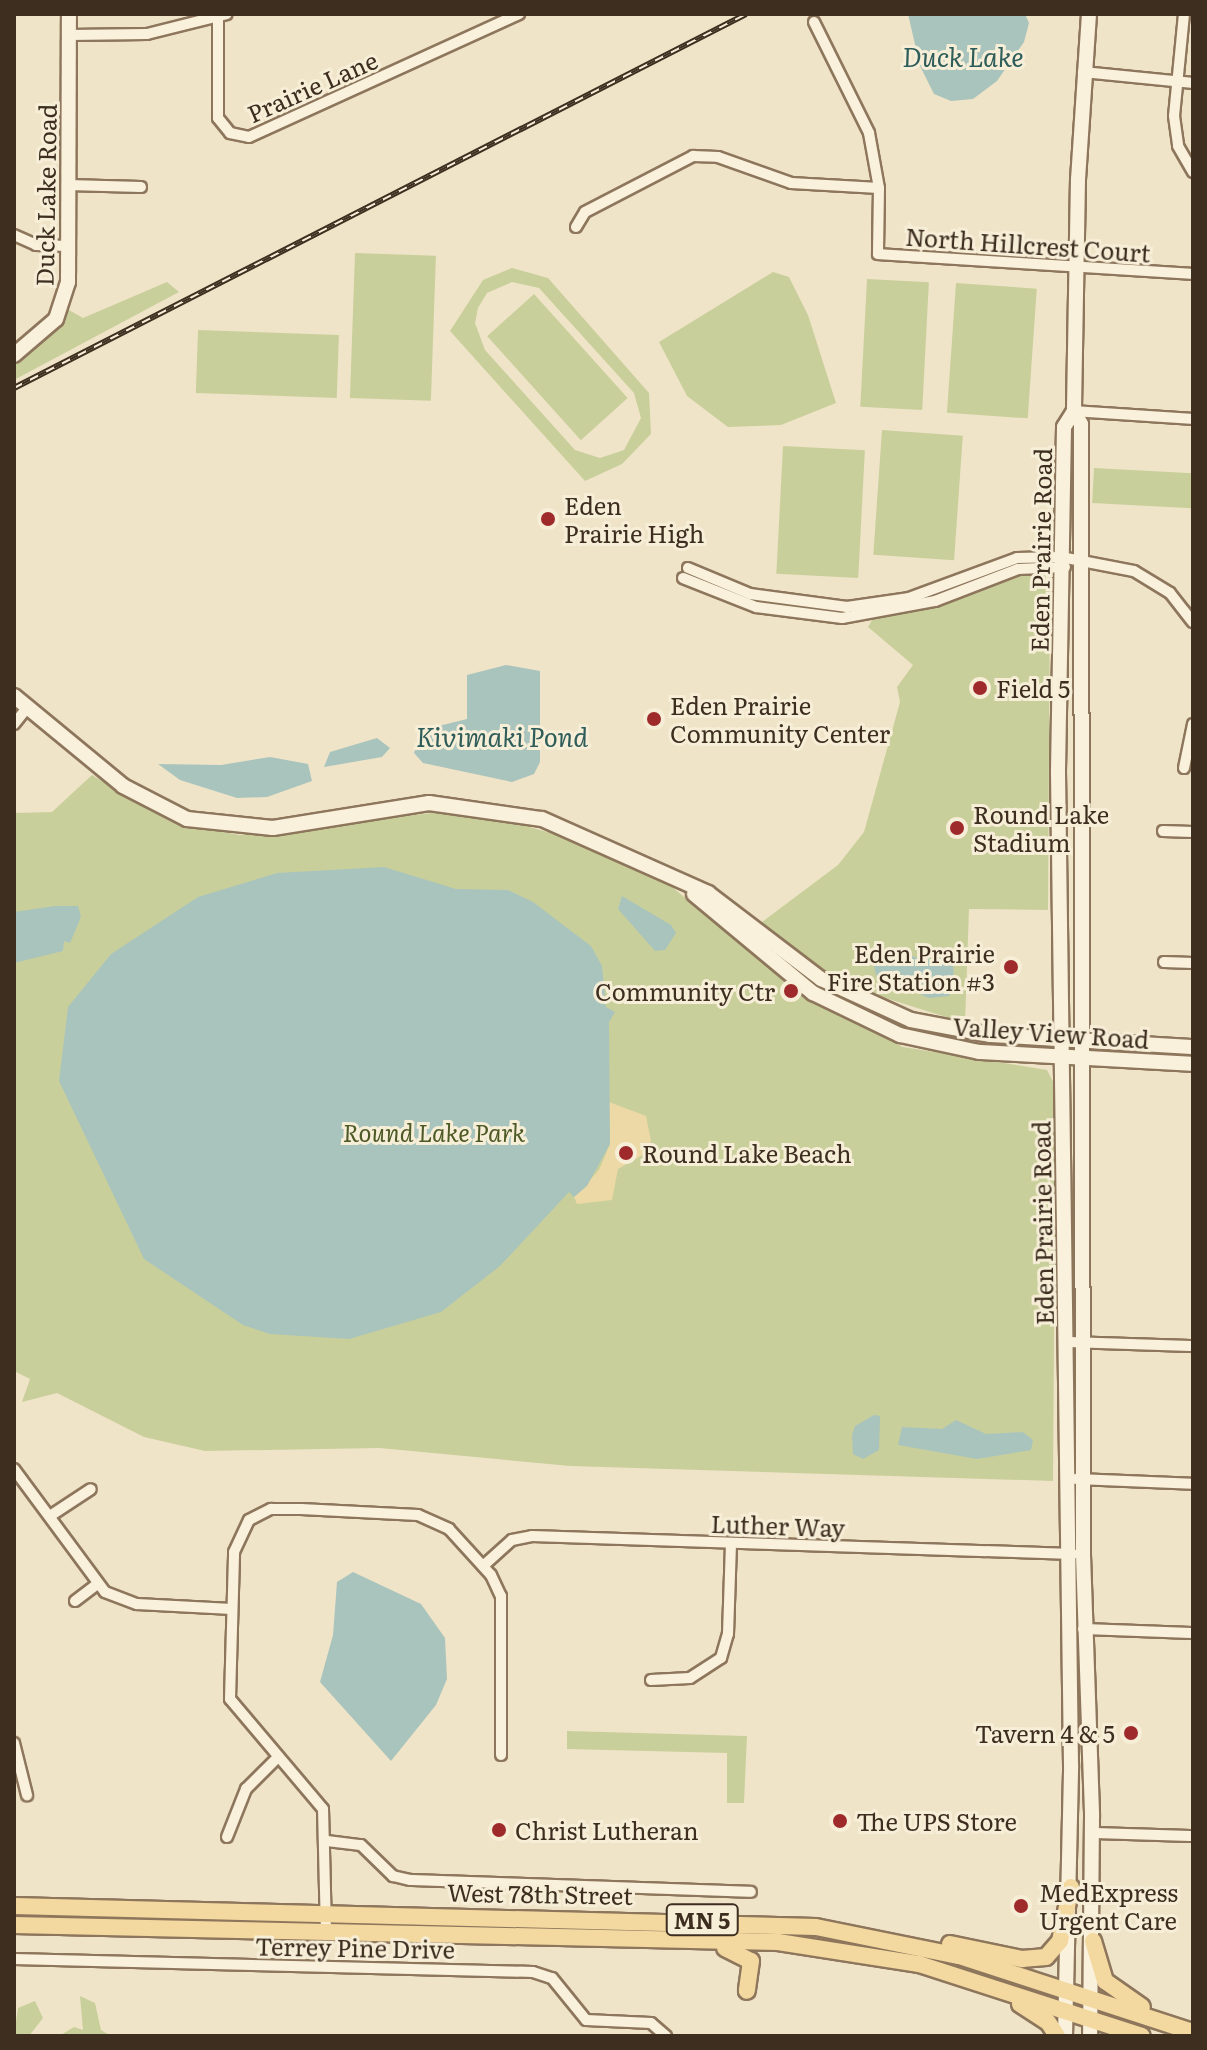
<!DOCTYPE html>
<html>
<head>
<meta charset="utf-8">
<style>
  body { margin:0 }
  #map { position:relative; width:1207px; height:2050px; overflow:hidden; background:#f0e4c8; font-family:Literata,serif }
  div>[style] { position:absolute }
  [style*='--x'] { left:calc(var(--x)*1px); top:calc(var(--y)*1px); width:calc(var(--w)*1px); rotate:calc(var(--a)*1deg) }
  .green>* { inset:0; background:#c9cf9b; transform-origin:0 0 }
  .sand>* { inset:0; background:#ecd9a5 }
  .water>* { inset:0; background:#a9c4bc }
  .roads { filter:drop-shadow(2px 0 #8d765c) drop-shadow(-2px 0 #8d765c) drop-shadow(0 2px #8d765c) drop-shadow(0 -2px #8d765c) }
  .street>* { height:10px; margin:-5px; padding:0 5px; transform-origin:5px; border-radius:5px; background:#faf1dc }
  .secondary>* { height:14px; margin:-7px; padding:0 7px; transform-origin:7px; border-radius:7px; background:#faf1dc }
  .primary>* { height:16px; margin:-8px; padding:0 8px; transform-origin:8px; border-radius:8px; background:#f3d9a0 }
  .rail>* { height:6px; margin-top:-3px; transform-origin:0; background:repeating-linear-gradient(90deg,#f7eed8 0 9px,#3d2e20 0 18px); box-sizing:border-box; border-block:2px solid #3d2e20 }
  .dots>* { width:22px; height:22px; translate:-50% -50%; box-sizing:border-box; border:4px solid #f7eed8; border-radius:50% }
  span { translate:-50% -50%; white-space:nowrap; text-align:center; line-height:1.15; -webkit-text-stroke:6px #f7eed8; paint-order:stroke }
  .shield-label span { padding:2px 6px; background:#f7eed8; border:2px solid; border-radius:6px; -webkit-text-stroke-width:0 }
  .shield-label { font-size:22px; color:#3d2e20; font-weight:700 }
  .street-label { font-size:24px; color:#3d2e20 }
  .poi-label { font-size:24px; color:#3d2e20 }
  .left { translate:0 -50%; text-align:left }
  .right { translate:-100% -50%; text-align:right }
  .park-label { font-size:24px; color:#4d5a26; font-style:italic }
  .water-label { font-size:26px; color:#2f5d5a; font-style:italic }
  .frame { position:absolute; inset:0; border:16px solid #3d2e20; pointer-events:none }
</style>
</head>
<body>
<div id="map">
  <div class="green">
    <i style="left:355px;top:253px;width:81px;height:145px;rotate:2deg"></i>
    <i style="clip-path:polygon(evenodd,512px 268px,548px 278px,649px 393px,651px 434px,622px 464px,585px 481px,450px 331px,483px 280px,512px 268px,512px 282px,539px 288px,634px 393px,641px 418px,624px 450px,600px 458px,575px 450px,485px 350px,475px 323px,478px 308px,487px 293px,512px 282px)"></i>
    <i style="clip-path:polygon(773px 272px,789px 277px,808px 315px,836px 403px,781px 425px,728px 427px,687px 396px,659px 342px)"></i>
    <i style="left:867px;top:279px;width:62px;height:128px;rotate:3deg"></i>
    <i style="clip-path:polygon(167px 282px,179px 292px,14px 380px,14px 361px,52px 335px,69px 310px,83px 318px)"></i>
    <i style="left:956px;top:283px;width:81px;height:130px;rotate:4deg"></i>
    <i style="left:534px;top:294px;width:140px;height:63px;rotate:48deg"></i>
    <i style="left:198px;top:330px;width:141px;height:63px;rotate:2deg"></i>
    <i style="left:882px;top:430px;width:81px;height:125px;rotate:4deg"></i>
    <i style="left:783px;top:446px;width:82px;height:128px;rotate:3deg"></i>
    <i style="left:1094px;top:468px;width:99px;height:35px;rotate:3deg"></i>
    <i style="clip-path:polygon(1031px 572px,1045px 575px,1050px 587px,1048px 910px,969px 909px,965px 1023px,863px 991px,813px 967px,758px 925px,838px 865px,864px 832px,900px 702px,897px 687px,913px 665px,868px 627px,872px 620px,946px 603px)"></i>
    <i style="clip-path:polygon(92px 775px,168px 820px,239px 835px,441px 812px,502px 819px,554px 834px,671px 886px,794px 989px,903px 1047px,1047px 1070px,1056px 1087px,1053px 1481px,570px 1466px,379px 1448px,205px 1451px,144px 1437px,57px 1393px,22px 1402px,30px 1379px,14px 1371px,14px 813px,52px 812px)"></i>
    <i style="clip-path:polygon(567px 1731px,747px 1736px,744px 1803px,727px 1803px,727px 1753px,567px 1749px)"></i>
    <i style="clip-path:polygon(80px 1996px,95px 2003px,101px 2030px,111px 2036px,59px 2036px,74px 2027px,83px 2030px)"></i>
    <i style="clip-path:polygon(35px 2001px,43px 2018px,29px 2036px,14px 2036px,18px 2008px)"></i>
  </div>
  <div class="sand">
    <i style="clip-path:polygon(609px 1102px,646px 1116px,651px 1141px,646px 1153px,618px 1169px,612px 1200px,577px 1204px,574px 1197px,599px 1170px,610px 1144px)"></i>
  </div>
  <div class="water">
    <i style="clip-path:polygon(908px 14px,1025px 14px,1029px 23px,1024px 42px,997px 81px,973px 99px,951px 101px,934px 94px,920px 66px)"></i>
    <i style="clip-path:polygon(506px 665px,540px 671px,540px 762px,534px 774px,512px 782px,423px 763px,414px 753px,422px 730px,467px 719px,467px 675px)"></i>
    <i style="clip-path:polygon(377px 738px,390px 748px,382px 757px,324px 767px,330px 752px)"></i>
    <i style="clip-path:polygon(270px 757px,308px 764px,312px 781px,267px 797px,237px 798px,180px 780px,158px 764px,221px 765px)"></i>
    <i style="clip-path:polygon(384px 867px,456px 889px,508px 890px,533px 902px,591px 946px,602px 966px,606px 1007px,615px 1012px,609px 1022px,610px 1144px,587px 1186px,574px 1197px,569px 1192px,500px 1266px,441px 1312px,349px 1339px,270px 1334px,243px 1325px,144px 1259px,59px 1081px,68px 1007px,111px 954px,198px 897px,277px 873px)"></i>
    <i style="clip-path:polygon(622px 896px,671px 925px,676px 933px,665px 950px,655px 951px,618px 909px)"></i>
    <i style="clip-path:polygon(55px 906px,78px 906px,81px 917px,70px 943px,64px 941px,63px 951px,14px 963px,14px 912px)"></i>
    <i style="clip-path:polygon(897px 949px,921px 960px,952px 956px,955px 986px,949px 996px,929px 998px,876px 975px,873px 962px,880px 952px)"></i>
    <i style="clip-path:polygon(874px 1415px,880px 1416px,879px 1450px,863px 1459px,853px 1454px,852px 1435px,855px 1426px)"></i>
    <i style="clip-path:polygon(956px 1420px,986px 1434px,1023px 1432px,1033px 1440px,1031px 1450px,977px 1459px,898px 1445px,902px 1427px,942px 1429px)"></i>
    <i style="clip-path:polygon(353px 1572px,421px 1604px,445px 1638px,447px 1679px,436px 1705px,391px 1761px,320px 1682px,333px 1635px,337px 1582px)"></i>
  </div>
  <div class="roads">
    <div class="street">
      <i style="--x:1184;--y:14;--w:102;--a:95.6"></i>
      <i style="--x:1174;--y:116;--w:30;--a:82"></i>
      <i style="--x:1178;--y:146;--w:30;--a:60"></i>
      <i style="--x:218;--y:17;--w:101;--a:90"></i>
      <i style="--x:218;--y:118;--w:19;--a:51"></i>
      <i style="--x:230;--y:133;--w:19;--a:12"></i>
      <i style="--x:249;--y:137;--w:297;--a:-24.5"></i>
      <i style="--x:814;--y:22;--w:124;--a:63.6"></i>
      <i style="--x:869;--y:133;--w:56;--a:79.7"></i>
      <i style="--x:879;--y:188;--w:66;--a:90.9"></i>
      <i style="--x:878;--y:254;--w:316;--a:3.6"></i>
      <i style="--x:69;--y:35;--w:78;--a:-0.7"></i>
      <i style="--x:147;--y:34;--w:82;--a:-14"></i>
      <i style="--x:1083;--y:72;--w:111;--a:5.7"></i>
      <i style="--x:68;--y:185;--w:73;--a:1.6"></i>
      <i style="--x:576;--y:227;--w:17;--a:-59"></i>
      <i style="--x:585;--y:212;--w:122;--a:-27.4"></i>
      <i style="--x:693;--y:156;--w:25;--a:2"></i>
      <i style="--x:718;--y:157;--w:77;--a:19.6"></i>
      <i style="--x:791;--y:183;--w:88;--a:3.3"></i>
      <i style="--x:14;--y:235;--w:24;--a:24"></i>
      <i style="--x:36;--y:245;--w:32;--a:2"></i>
      <i style="--x:1074;--y:411;--w:119;--a:3.8"></i>
      <i style="--x:688;--y:568;--w:67;--a:22.8"></i>
      <i style="--x:750;--y:594;--w:98;--a:7.6"></i>
      <i style="--x:847;--y:607;--w:63;--a:-8.3"></i>
      <i style="--x:909;--y:598;--w:115;--a:-20.3"></i>
      <i style="--x:1017;--y:558;--w:44;--a:-1.3"></i>
      <i style="--x:1061;--y:557;--w:74;--a:10.9"></i>
      <i style="--x:1134;--y:571;--w:42;--a:31.4"></i>
      <i style="--x:1170;--y:593;--w:37;--a:52"></i>
      <i style="--x:683;--y:578;--w:79;--a:21.7"></i>
      <i style="--x:756;--y:607;--w:87;--a:7.3"></i>
      <i style="--x:842;--y:618;--w:95;--a:-10.4"></i>
      <i style="--x:935;--y:601;--w:89;--a:-21.1"></i>
      <i style="--x:1018;--y:569;--w:47;--a:-2.4"></i>
      <i style="--x:14;--y:724;--w:21;--a:-51"></i>
      <i style="--x:1184;--y:768;--w:45;--a:-78.4"></i>
      <i style="--x:1163;--y:831;--w:30;--a:2"></i>
      <i style="--x:1164;--y:962;--w:29;--a:2"></i>
      <i style="--x:1066;--y:1342;--w:127;--a:1.8"></i>
      <i style="--x:14;--y:1469;--w:153;--a:53.5"></i>
      <i style="--x:105;--y:1592;--w:34;--a:21"></i>
      <i style="--x:137;--y:1604;--w:95;--a:3"></i>
      <i style="--x:1076;--y:1479;--w:117;--a:2.4"></i>
      <i style="--x:53;--y:1514;--w:45;--a:-33.3"></i>
      <i style="--x:483;--y:1566;--w:39;--a:-42"></i>
      <i style="--x:512;--y:1540;--w:20;--a:-11"></i>
      <i style="--x:532;--y:1536;--w:541;--a:1.91"></i>
      <i style="--x:75;--y:1601;--w:26;--a:-37"></i>
      <i style="--x:1083;--y:1629;--w:110;--a:2.1"></i>
      <i style="--x:651;--y:1680;--w:39;--a:-3"></i>
      <i style="--x:690;--y:1678;--w:37;--a:-33"></i>
      <i style="--x:721;--y:1658;--w:25;--a:-74"></i>
      <i style="--x:728;--y:1634;--w:91;--a:-88.1"></i>
      <i style="--x:14;--y:1743;--w:54;--a:76"></i>
      <i style="--x:1092;--y:1833;--w:101;--a:1.7"></i>
      <i style="--x:227;--y:1837;--w:52;--a:-68.4"></i>
      <i style="--x:246;--y:1789;--w:45;--a:-45"></i>
      <i style="--x:327;--y:1841;--w:34;--a:7"></i>
      <i style="--x:361;--y:1845;--w:45;--a:44.1"></i>
      <i style="--x:393;--y:1876;--w:17;--a:13"></i>
      <i style="--x:410;--y:1880;--w:341;--a:2"></i>
      <i style="--x:326;--y:1931;--w:122;--a:-91.4"></i>
      <i style="--x:323;--y:1809;--w:144;--a:-130.2"></i>
      <i style="--x:230;--y:1699;--w:147;--a:-88.4"></i>
      <i style="--x:234;--y:1552;--w:35;--a:-65"></i>
      <i style="--x:249;--y:1520;--w:25;--a:-27"></i>
      <i style="--x:271;--y:1509;--w:30;--a:0"></i>
      <i style="--x:301;--y:1509;--w:117;--a:2.9"></i>
      <i style="--x:418;--y:1515;--w:34;--a:24"></i>
      <i style="--x:449;--y:1529;--w:62;--a:47.6"></i>
      <i style="--x:491;--y:1575;--w:23;--a:65"></i>
      <i style="--x:501;--y:1596;--w:159;--a:90"></i>
      <i style="--x:14;--y:1959;--w:519;--a:1.43"></i>
      <i style="--x:533;--y:1972;--w:20;--a:18"></i>
      <i style="--x:552;--y:1978;--w:54;--a:51"></i>
      <i style="--x:586;--y:2020;--w:65;--a:2.6"></i>
      <i style="--x:651;--y:2023;--w:20;--a:41"></i>
    </div>
    <div class="secondary">
      <i style="--x:1089;--y:14;--w:165;--a:93.8"></i>
      <i style="--x:1078;--y:179;--w:232;--a:91"></i>
      <i style="--x:1074;--y:411;--w:15;--a:62"></i>
      <i style="--x:1081;--y:424;--w:1131;--a:89.9"></i>
      <i style="--x:1083;--y:1555;--w:262;--a:88"></i>
      <i style="--x:1092;--y:1817;--w:219;--a:90.5"></i>
      <i style="--x:14;--y:355;--w:55;--a:-40.6"></i>
      <i style="--x:56;--y:319;--w:39;--a:-72"></i>
      <i style="--x:68;--y:282;--w:268;--a:-89.8"></i>
      <i style="--x:14;--y:696;--w:141;--a:39.5"></i>
      <i style="--x:123;--y:786;--w:72;--a:27.3"></i>
      <i style="--x:187;--y:819;--w:86;--a:6"></i>
      <i style="--x:273;--y:828;--w:158;--a:-9.1"></i>
      <i style="--x:429;--y:803;--w:114;--a:8.1"></i>
      <i style="--x:542;--y:819;--w:182;--a:24"></i>
      <i style="--x:708;--y:893;--w:142;--a:37.3"></i>
      <i style="--x:821;--y:979;--w:99;--a:24.5"></i>
      <i style="--x:911;--y:1020;--w:80;--a:10.8"></i>
      <i style="--x:990;--y:1035;--w:203;--a:3.4"></i>
      <i style="--x:694;--y:894;--w:155;--a:39.8"></i>
      <i style="--x:813;--y:993;--w:97;--a:25.8"></i>
      <i style="--x:900;--y:1035;--w:81;--a:12.1"></i>
      <i style="--x:979;--y:1052;--w:214;--a:3.2"></i>
      <i style="--x:1065;--y:2036;--w:271;--a:-88.7"></i>
      <i style="--x:1071;--y:1765;--w:994;--a:-90.75"></i>
      <i style="--x:1058;--y:771;--w:344;--a:-89"></i>
      <i style="--x:1064;--y:427;--w:19;--a:-58"></i>
    </div>
    <div class="primary">
      <i style="--x:14;--y:1906;--w:802;--a:1.5"></i>
      <i style="--x:816;--y:1927;--w:146;--a:11.5"></i>
      <i style="--x:959;--y:1956;--w:246;--a:18"></i>
      <i style="--x:14;--y:1925;--w:764;--a:1.27"></i>
      <i style="--x:778;--y:1942;--w:143;--a:8.9"></i>
      <i style="--x:919;--y:1964;--w:234;--a:17.9"></i>
      <i style="--x:1093;--y:1941;--w:42;--a:73.3"></i>
      <i style="--x:1105;--y:1981;--w:45;--a:35.1"></i>
      <i style="--x:950;--y:1944;--w:74;--a:11.8"></i>
      <i style="--x:1022;--y:1959;--w:24;--a:-5"></i>
      <i style="--x:1046;--y:1957;--w:21;--a:-49"></i>
      <i style="--x:1060;--y:1941;--w:55;--a:-78.5"></i>
      <i style="--x:725;--y:1948;--w:29;--a:27"></i>
      <i style="--x:751;--y:1961;--w:30;--a:98"></i>
      <i style="--x:1020;--y:2004;--w:33;--a:33"></i>
      <i style="--x:1048;--y:2022;--w:17;--a:57"></i>
    </div>
  </div>
  <div class="rail">
    <i style="--x:14;--y:388;--w:822;--a:-27.06"></i>
  </div>
  <div class="dots">
    <i style="left:548px;top:519px;background:#9e2a2b"></i>
    <i style="left:980px;top:688px;background:#9e2a2b"></i>
    <i style="left:654px;top:719px;background:#9e2a2b"></i>
    <i style="left:957px;top:828px;background:#9e2a2b"></i>
    <i style="left:1011px;top:967px;background:#9e2a2b"></i>
    <i style="left:791px;top:991px;background:#9e2a2b"></i>
    <i style="left:626px;top:1153px;background:#9e2a2b"></i>
    <i style="left:1131px;top:1733px;background:#9e2a2b"></i>
    <i style="left:840px;top:1821px;background:#9e2a2b"></i>
    <i style="left:499px;top:1830px;background:#9e2a2b"></i>
    <i style="left:1021px;top:1906px;background:#9e2a2b"></i>
  </div>
  <div class="shield-label">
    <span style="left:702px;top:1920px">MN 5</span>
  </div>
  <div class="street-label">
    <span style="left:312px;top:86px;rotate:-24deg">Prairie Lane</span>
    <span style="left:45px;top:195px;rotate:-89deg">Duck Lake Road</span>
    <span style="left:1028px;top:244px;rotate:4deg">North Hillcrest Court</span>
    <span style="left:1040px;top:550px;rotate:-89deg">Eden Prairie Road</span>
    <span style="left:1051px;top:1032px;rotate:4deg">Valley View Road</span>
    <span style="left:1042px;top:1223px;rotate:-91deg">Eden Prairie Road</span>
    <span style="left:778px;top:1525px;rotate:2deg">Luther Way</span>
    <span style="left:540px;top:1893px;rotate:1deg">West 78th Street</span>
    <span style="left:355px;top:1947px;rotate:1deg">Terrey Pine Drive</span>
  </div>
  <div class="poi-label">
    <span class="left" style="left:564px;top:519px">Eden<br>Prairie High</span>
    <span class="left" style="left:996px;top:688px">Field 5</span>
    <span class="left" style="left:670px;top:719px">Eden Prairie<br>Community Center</span>
    <span class="left" style="left:973px;top:828px">Round Lake<br>Stadium</span>
    <span class="right" style="left:995px;top:967px">Eden Prairie<br>Fire Station #3</span>
    <span class="right" style="left:775px;top:991px">Community Ctr</span>
    <span class="left" style="left:642px;top:1153px">Round Lake Beach</span>
    <span class="right" style="left:1115px;top:1733px">Tavern 4 &amp; 5</span>
    <span class="left" style="left:856px;top:1821px">The UPS Store</span>
    <span class="left" style="left:515px;top:1830px">Christ Lutheran</span>
    <span class="left" style="left:1039px;top:1906px">MedExpress<br>Urgent Care</span>
  </div>
  <div class="park-label">
    <span style="left:434px;top:1132px">Round Lake Park</span>
  </div>
  <div class="water-label">
    <span style="left:963px;top:56px">Duck Lake</span>
    <span style="left:502px;top:736px">Kivimaki Pond</span>
  </div>
  <div class="frame"></div>
</div>
</body>
</html>
